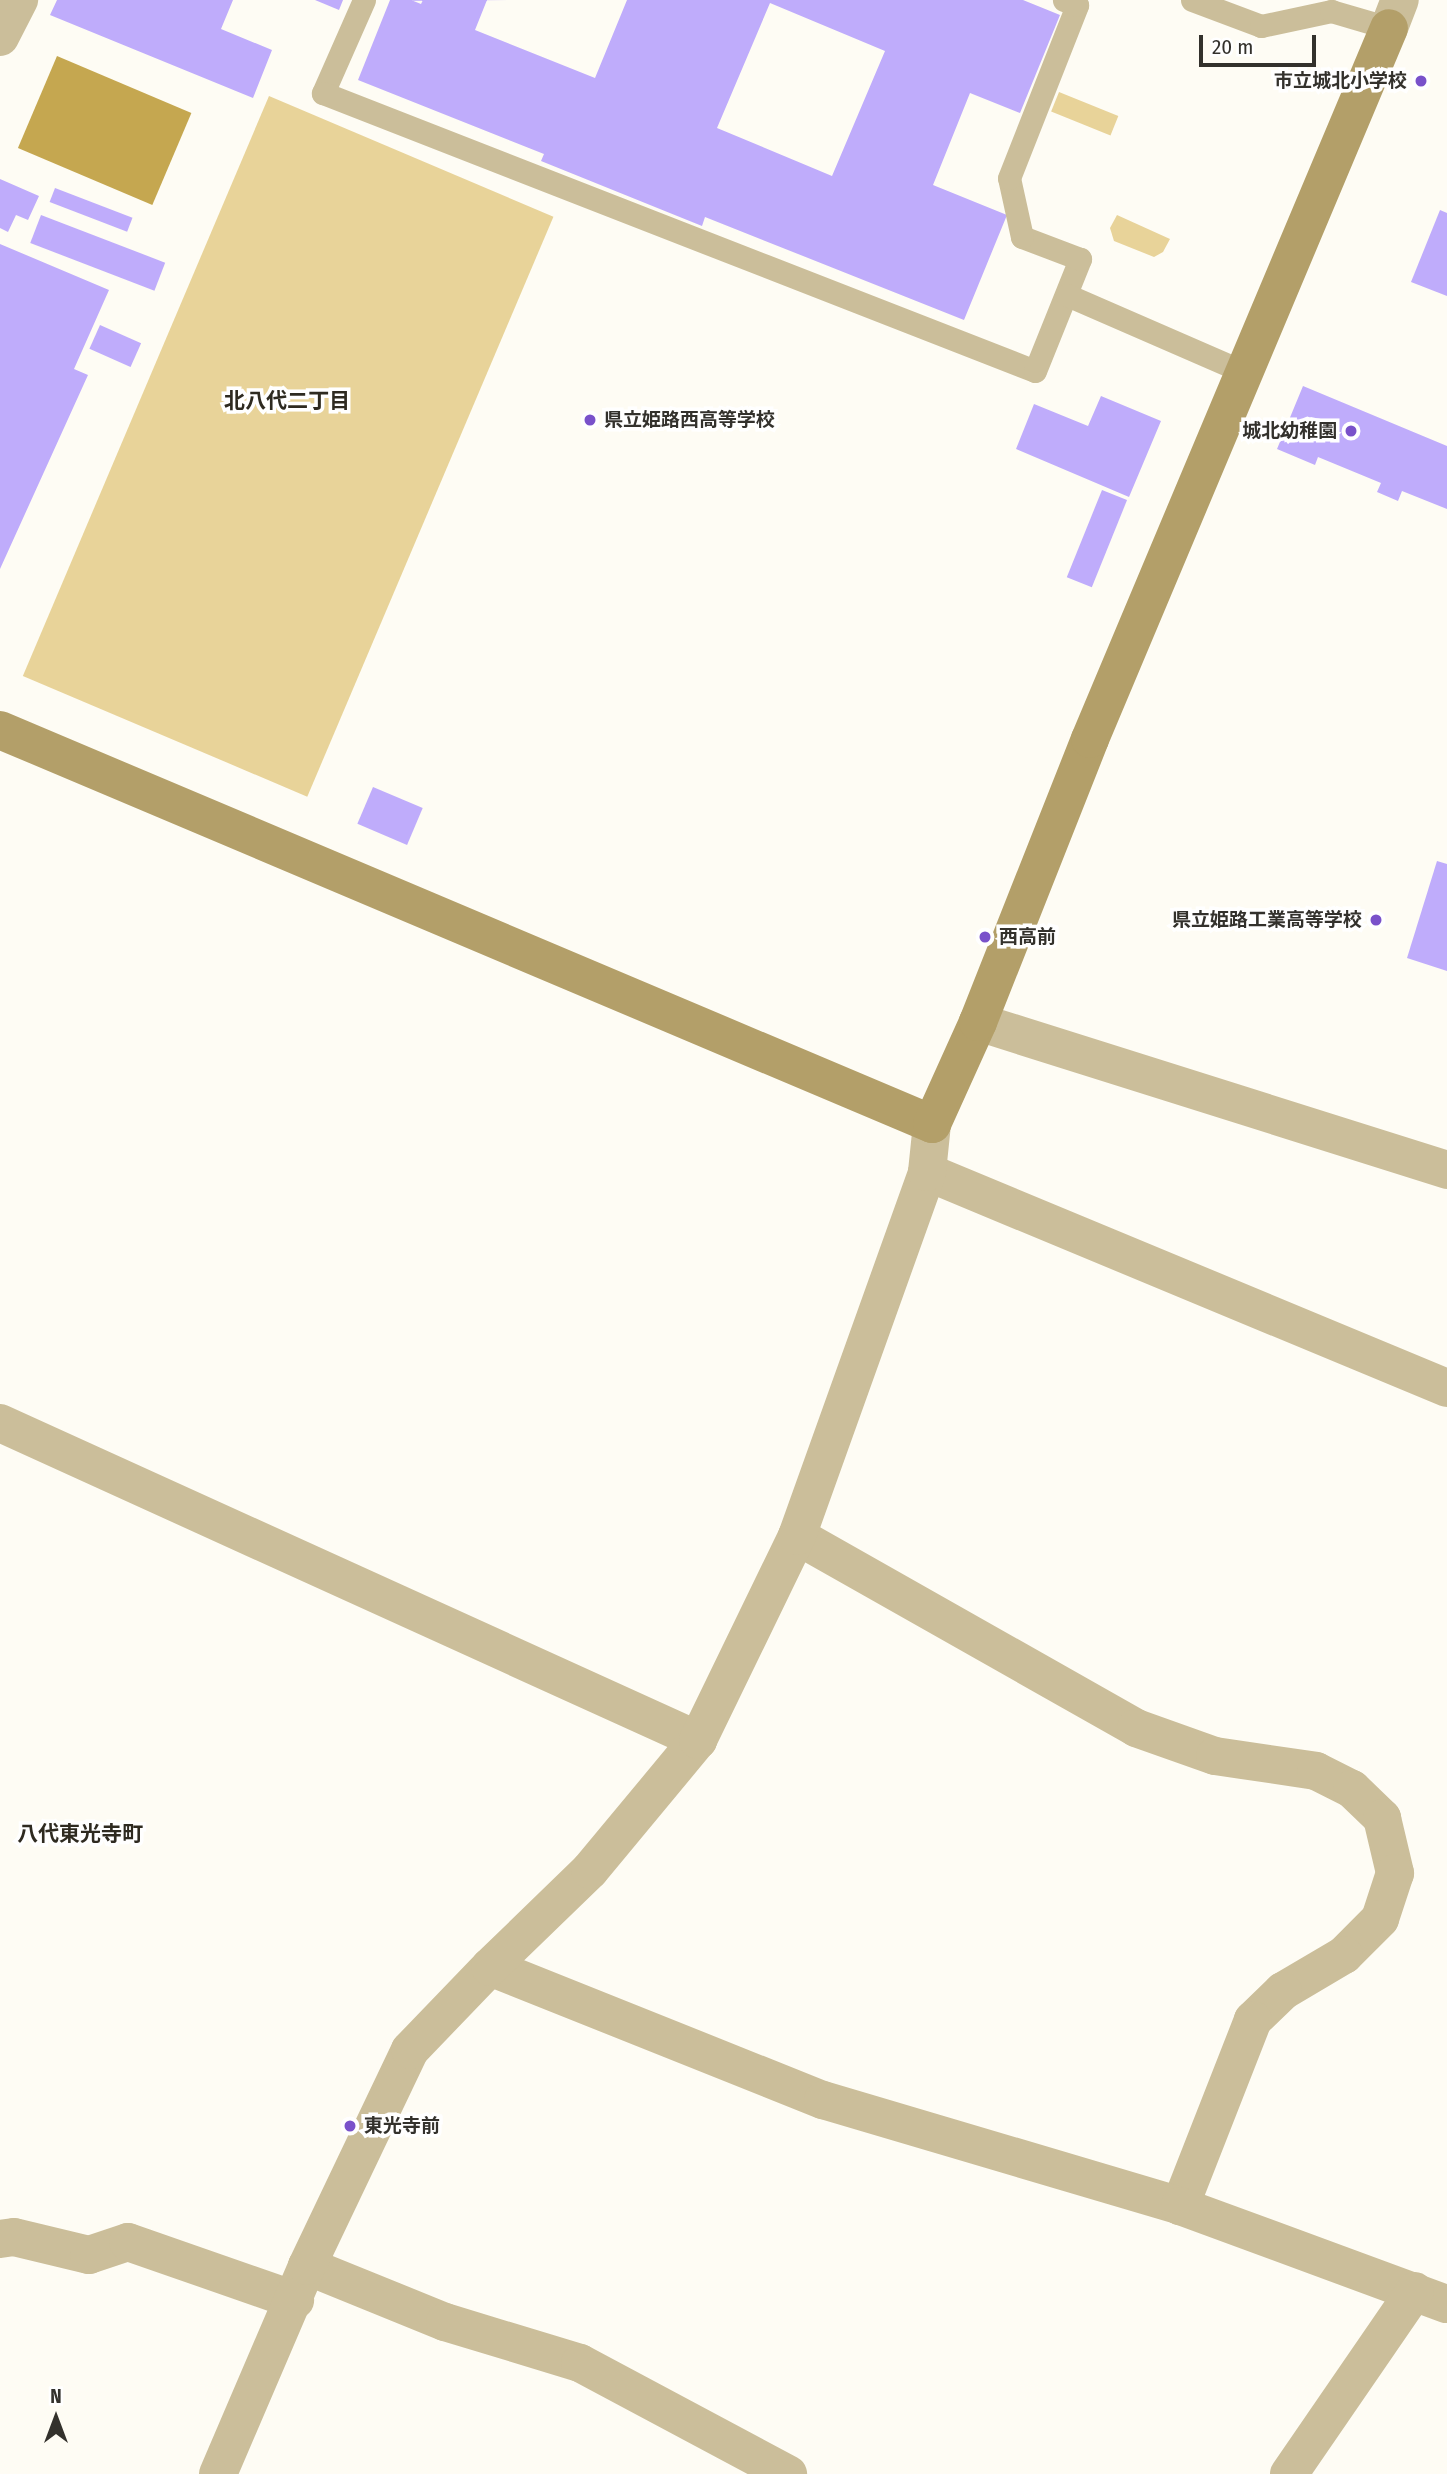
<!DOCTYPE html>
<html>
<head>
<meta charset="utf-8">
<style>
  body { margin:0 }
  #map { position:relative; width:1447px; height:2474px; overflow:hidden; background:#fefcf4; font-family:"Fira Sans Condensed","Noto Sans JP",sans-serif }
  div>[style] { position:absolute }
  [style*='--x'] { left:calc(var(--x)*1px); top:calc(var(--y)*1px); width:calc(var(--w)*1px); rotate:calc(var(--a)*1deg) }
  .green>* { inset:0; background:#e8d399; transform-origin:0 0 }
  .water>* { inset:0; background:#c5a750; transform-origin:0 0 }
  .building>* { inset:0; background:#bfacfb; transform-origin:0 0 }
  .lane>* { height:23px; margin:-11.5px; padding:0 11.5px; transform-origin:11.5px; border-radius:11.5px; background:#cbbe9a }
  .street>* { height:38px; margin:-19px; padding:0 19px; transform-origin:19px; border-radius:19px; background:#cbbe9a }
  .secondary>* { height:38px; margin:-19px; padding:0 19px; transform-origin:19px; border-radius:19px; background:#b39f69 }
  .dots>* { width:19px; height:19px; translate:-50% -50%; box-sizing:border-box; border:4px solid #fff; border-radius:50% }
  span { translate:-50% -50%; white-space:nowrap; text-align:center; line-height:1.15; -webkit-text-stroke:7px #fff; paint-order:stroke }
  .poi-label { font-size:19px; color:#33312c; font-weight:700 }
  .right { translate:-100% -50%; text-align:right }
  .left { translate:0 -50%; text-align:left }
  .neighbourhood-label { font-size:21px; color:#2e2a20; font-weight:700 }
  .north { position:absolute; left:21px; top:2383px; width:70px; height:70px; -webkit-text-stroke:5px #fff; paint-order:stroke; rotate:0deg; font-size:19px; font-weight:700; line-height:28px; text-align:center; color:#33312c }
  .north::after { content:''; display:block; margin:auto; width:24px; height:32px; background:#33312c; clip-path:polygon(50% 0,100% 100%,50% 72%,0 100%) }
  .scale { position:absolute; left:1199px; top:35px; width:117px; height:32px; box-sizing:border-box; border:4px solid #33312c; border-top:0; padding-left:9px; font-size:21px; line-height:24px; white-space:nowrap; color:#33312c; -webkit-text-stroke:5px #fff; paint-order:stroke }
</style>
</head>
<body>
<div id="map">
  <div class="green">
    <i style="left:1059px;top:92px;width:64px;height:21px;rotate:22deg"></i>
    <i style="left:269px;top:96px;width:309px;height:630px;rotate:23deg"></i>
    <i style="clip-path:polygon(1117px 215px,1170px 239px,1163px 252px,1154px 257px,1114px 241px,1110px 228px)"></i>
  </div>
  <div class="water">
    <i style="left:57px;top:56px;width:146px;height:100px;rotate:23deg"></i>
  </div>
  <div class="building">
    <i style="clip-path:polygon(57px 0,233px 0,221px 29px,272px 50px,253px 98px,50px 15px)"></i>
    <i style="clip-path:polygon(315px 0,343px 0,339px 10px)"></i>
    <i style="clip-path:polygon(evenodd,390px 0,411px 0,421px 4px,423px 0,487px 0,475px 30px,595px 78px,627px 0,1023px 0,1060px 15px,1020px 113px,970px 93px,933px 185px,1007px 215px,964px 320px,705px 217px,702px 226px,541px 161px,544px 154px,358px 80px,390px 0,770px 3px,885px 51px,832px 176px,717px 128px,770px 3px)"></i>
    <i style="clip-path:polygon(0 179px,39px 196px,28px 220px,16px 215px,8px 232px,0 228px)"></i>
    <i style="left:55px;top:188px;width:83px;height:15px;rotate:21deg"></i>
    <i style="clip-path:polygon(1440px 210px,1447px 213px,1447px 296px,1411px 282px)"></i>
    <i style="left:41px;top:215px;width:133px;height:30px;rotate:21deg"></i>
    <i style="clip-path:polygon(0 244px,109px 290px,74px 369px,88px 375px,0 569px)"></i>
    <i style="left:100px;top:325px;width:45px;height:26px;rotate:24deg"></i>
    <i style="clip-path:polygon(1303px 386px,1447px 446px,1447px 509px,1402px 491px,1398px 501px,1377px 492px,1381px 483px,1318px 457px,1315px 465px,1277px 449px)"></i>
    <i style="clip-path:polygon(1101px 396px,1161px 421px,1129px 497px,1016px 449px,1034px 404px,1088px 426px)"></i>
    <i style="left:1102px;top:490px;width:27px;height:94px;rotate:22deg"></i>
    <i style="left:373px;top:787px;width:54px;height:40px;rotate:23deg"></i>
    <i style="clip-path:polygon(1437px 861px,1447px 864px,1447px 971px,1407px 958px)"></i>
  </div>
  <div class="lane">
    <i style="--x:364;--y:0;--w:102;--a:113.8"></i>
    <i style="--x:323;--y:93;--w:764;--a:21.33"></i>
    <i style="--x:1035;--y:371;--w:121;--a:-68.1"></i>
    <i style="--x:1080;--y:259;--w:62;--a:-159.2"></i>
    <i style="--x:1022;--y:237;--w:60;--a:-102.4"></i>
    <i style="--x:1009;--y:178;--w:186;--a:-68.5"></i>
    <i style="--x:1077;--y:5;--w:14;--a:-159"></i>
    <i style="--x:1192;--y:0;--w:74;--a:20.6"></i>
    <i style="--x:1261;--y:26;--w:72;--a:-12.1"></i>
    <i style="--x:1331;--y:11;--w:60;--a:16.3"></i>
    <i style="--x:1067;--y:295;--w:193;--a:23.5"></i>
  </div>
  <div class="street">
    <i style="--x:1389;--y:28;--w:30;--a:-69"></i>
    <i style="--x:0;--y:37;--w:42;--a:-62.8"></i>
    <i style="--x:978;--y:1022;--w:492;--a:17.5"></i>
    <i style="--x:927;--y:1172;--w:563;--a:22.56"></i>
    <i style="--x:0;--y:1423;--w:767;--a:24.43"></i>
    <i style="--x:797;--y:1536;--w:390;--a:29.5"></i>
    <i style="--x:1136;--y:1728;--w:84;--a:19.5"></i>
    <i style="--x:1215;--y:1756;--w:102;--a:8.4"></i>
    <i style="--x:1316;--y:1771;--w:40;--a:26.6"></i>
    <i style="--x:1352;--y:1789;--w:42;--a:44"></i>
    <i style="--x:1382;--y:1818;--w:57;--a:76.7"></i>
    <i style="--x:1395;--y:1873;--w:48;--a:108.1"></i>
    <i style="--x:1380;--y:1919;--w:51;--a:135"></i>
    <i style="--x:1344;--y:1955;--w:71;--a:149.5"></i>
    <i style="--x:1283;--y:1991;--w:42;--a:136"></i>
    <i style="--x:1253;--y:2020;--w:200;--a:111.4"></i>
    <i style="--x:490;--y:1967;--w:359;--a:21.8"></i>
    <i style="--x:823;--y:2100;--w:372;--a:16.5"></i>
    <i style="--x:1180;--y:2206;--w:284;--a:20.2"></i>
    <i style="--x:0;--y:2239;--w:14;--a:-8"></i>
    <i style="--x:14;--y:2237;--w:77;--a:13.5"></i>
    <i style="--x:89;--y:2255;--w:41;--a:-18.4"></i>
    <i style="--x:128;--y:2242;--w:177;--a:19.2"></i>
    <i style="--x:307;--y:2266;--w:149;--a:22.1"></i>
    <i style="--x:445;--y:2322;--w:141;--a:16.9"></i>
    <i style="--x:580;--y:2363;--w:236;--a:28.1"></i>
    <i style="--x:218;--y:2474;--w:226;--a:-66.8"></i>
    <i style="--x:307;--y:2266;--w:239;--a:-64.5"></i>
    <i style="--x:410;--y:2050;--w:115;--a:-46.1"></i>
    <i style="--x:490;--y:1967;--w:139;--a:-44.1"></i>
    <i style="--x:590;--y:1870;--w:169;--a:-50.3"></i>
    <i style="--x:698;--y:1740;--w:227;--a:-64.1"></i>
    <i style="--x:797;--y:1536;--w:387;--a:-70.3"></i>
    <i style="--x:927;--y:1172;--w:48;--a:-84.1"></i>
    <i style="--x:1289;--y:2474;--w:222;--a:-55.5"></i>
  </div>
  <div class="secondary">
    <i style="--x:0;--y:730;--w:1012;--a:22.92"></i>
    <i style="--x:932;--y:1124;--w:112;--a:-65.7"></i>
    <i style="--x:978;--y:1022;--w:304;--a:-68.4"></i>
    <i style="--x:1090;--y:739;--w:771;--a:-67.19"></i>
  </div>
  <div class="dots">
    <i style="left:1421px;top:81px;background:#7951ca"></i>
    <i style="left:590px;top:420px;background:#7951ca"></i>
    <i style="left:1351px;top:431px;background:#7951ca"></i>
    <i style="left:1376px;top:920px;background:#7951ca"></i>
    <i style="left:985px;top:937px;background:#7951ca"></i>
    <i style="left:350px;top:2126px;background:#7951ca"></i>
  </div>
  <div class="poi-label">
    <span class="right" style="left:1407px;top:81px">市立城北小学校</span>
    <span class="left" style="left:604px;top:420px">県立姫路西高等学校</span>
    <span class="right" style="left:1337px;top:431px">城北幼稚園</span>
    <span class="right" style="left:1362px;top:920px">県立姫路工業高等学校</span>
    <span class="left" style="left:999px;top:937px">西高前</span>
    <span class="left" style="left:364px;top:2126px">東光寺前</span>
  </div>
  <div class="neighbourhood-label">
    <span style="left:287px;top:401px">北八代二丁目</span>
    <span style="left:80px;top:1834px">八代東光寺町</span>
  </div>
  <div class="north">N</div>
  <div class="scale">20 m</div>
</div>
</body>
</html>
